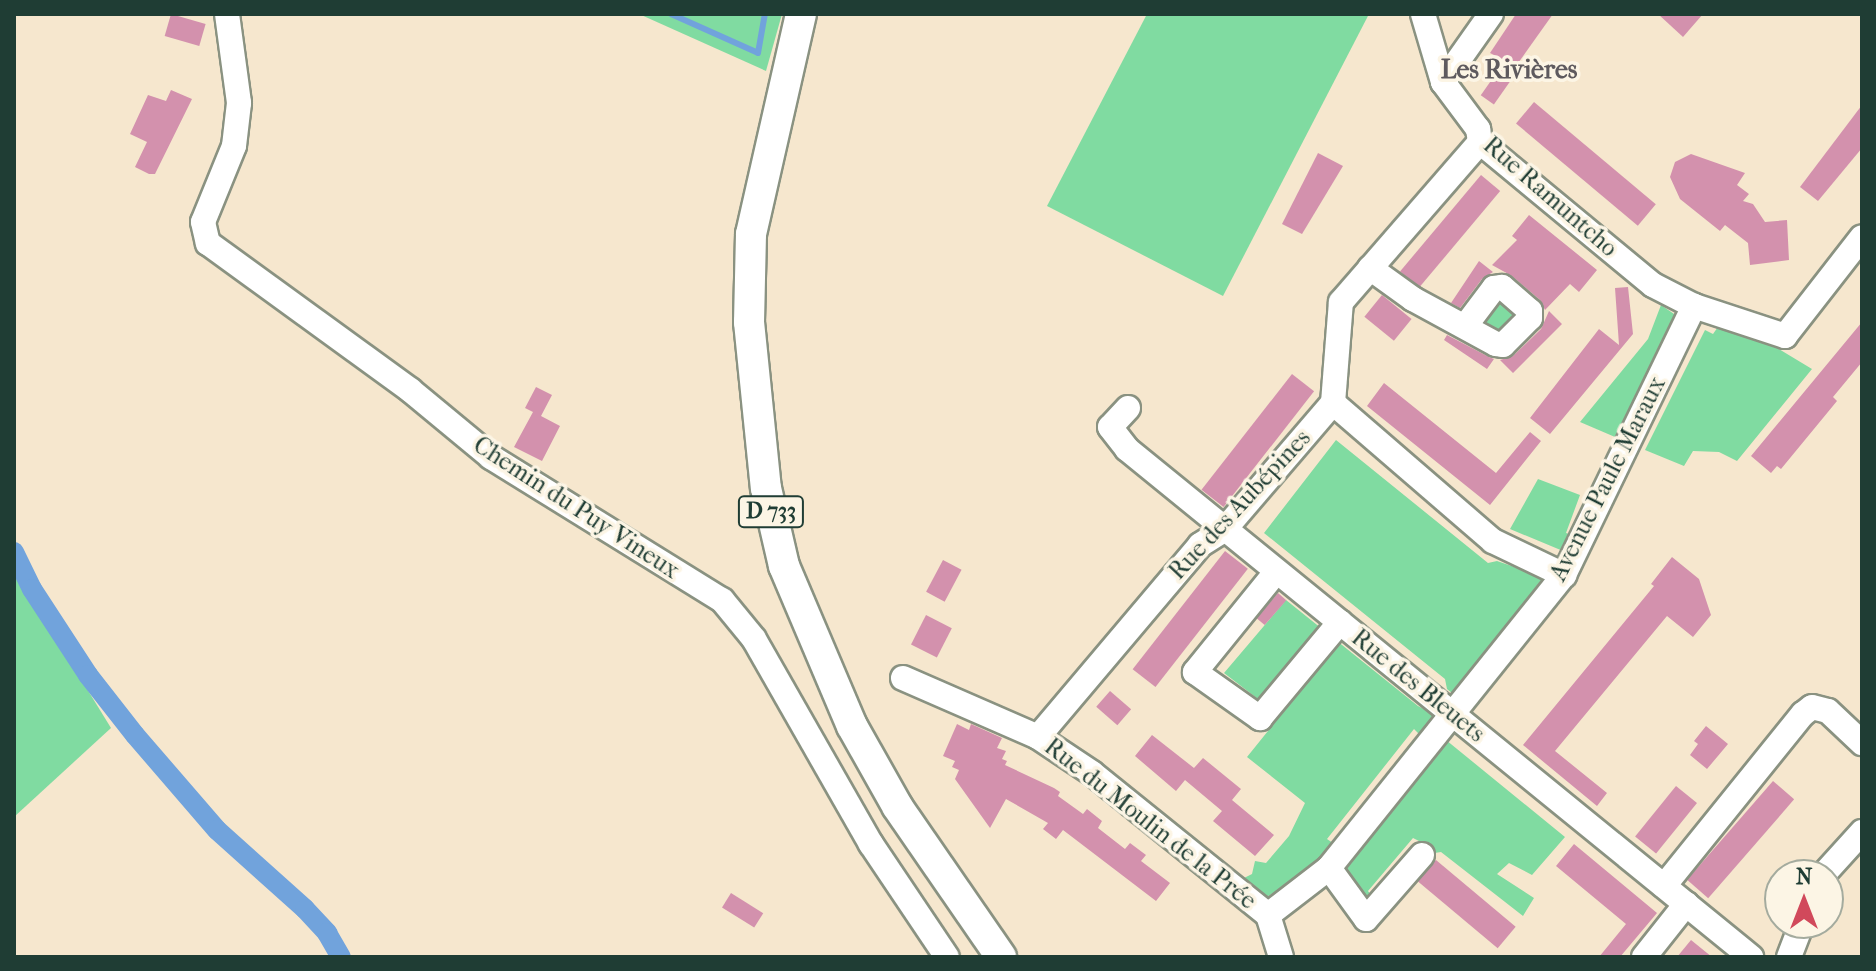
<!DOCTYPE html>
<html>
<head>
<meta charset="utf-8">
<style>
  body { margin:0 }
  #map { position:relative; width:1876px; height:971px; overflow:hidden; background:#f6e7ce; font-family:"IM FELL French Canon",serif }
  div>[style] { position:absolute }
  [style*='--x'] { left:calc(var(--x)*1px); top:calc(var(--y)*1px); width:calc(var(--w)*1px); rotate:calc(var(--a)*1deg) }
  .green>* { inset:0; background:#80dba1 }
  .stream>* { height:6px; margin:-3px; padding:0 3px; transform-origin:3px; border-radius:3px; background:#71a3dc }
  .canal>* { height:20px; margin:-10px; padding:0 10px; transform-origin:10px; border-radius:10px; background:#71a3dc }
  .building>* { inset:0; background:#d391ad; transform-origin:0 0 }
  .roads { filter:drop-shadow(2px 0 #8a9281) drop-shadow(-2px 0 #8a9281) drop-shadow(0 2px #8a9281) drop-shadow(0 -2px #8a9281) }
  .minor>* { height:24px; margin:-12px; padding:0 12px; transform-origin:12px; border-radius:12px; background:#fff }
  .major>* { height:30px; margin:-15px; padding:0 15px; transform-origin:15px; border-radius:15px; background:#fff }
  span { translate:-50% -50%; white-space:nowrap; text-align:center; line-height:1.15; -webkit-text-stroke:7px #fcf5e5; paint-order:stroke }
  .shield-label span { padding:2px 6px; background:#fcf5e5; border:2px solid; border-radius:6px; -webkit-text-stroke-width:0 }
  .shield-label { font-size:22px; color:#1f3d34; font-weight:700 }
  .street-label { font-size:24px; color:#1f3d34 }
  .neighbourhood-label { font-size:26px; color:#5e5a5e; font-weight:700 }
  .frame { position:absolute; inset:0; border:16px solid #1f3d34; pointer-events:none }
  .north { position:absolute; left:1764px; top:859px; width:80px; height:80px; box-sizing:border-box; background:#fcf5e5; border:2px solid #a4ab9e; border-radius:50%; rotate:0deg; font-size:22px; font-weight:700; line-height:32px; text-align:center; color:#1f3d34 }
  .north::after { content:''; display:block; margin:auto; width:28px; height:36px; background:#d1495b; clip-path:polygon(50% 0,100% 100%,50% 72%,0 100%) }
</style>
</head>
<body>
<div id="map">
  <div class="green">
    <i style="clip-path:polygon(639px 14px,782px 14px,766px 71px)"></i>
    <i style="clip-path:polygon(1147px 14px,1369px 14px,1223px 296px,1047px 206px)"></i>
    <i style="clip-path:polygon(1497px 298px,1518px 314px,1501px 334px,1488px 328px,1483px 321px)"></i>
    <i style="clip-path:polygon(1661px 305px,1677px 316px,1615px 437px,1580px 422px,1648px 339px)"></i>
    <i style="clip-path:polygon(1720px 324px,1767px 342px,1812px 369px,1737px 461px,1719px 452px,1693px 451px,1684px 466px,1645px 450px,1705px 330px,1713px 334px)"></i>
    <i style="clip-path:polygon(1336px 440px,1488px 563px,1497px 561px,1546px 578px,1540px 605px,1463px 702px,1447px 689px,1445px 679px,1264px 533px)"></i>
    <i style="clip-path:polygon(1538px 479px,1580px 495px,1566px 533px,1572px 535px,1563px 551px,1510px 529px)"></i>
    <i style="clip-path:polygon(14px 570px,111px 728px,14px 817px)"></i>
    <i style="clip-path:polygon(1286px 600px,1418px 706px,1448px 721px,1429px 744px,1414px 729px,1327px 839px,1343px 850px,1285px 902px,1273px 893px,1265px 898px,1240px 880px,1252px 874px,1255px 861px,1266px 863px,1289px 836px,1305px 803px,1247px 757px,1280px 716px,1224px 673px)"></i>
    <i style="clip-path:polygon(1446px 740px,1565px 837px,1532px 875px,1509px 863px,1497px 874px,1534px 898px,1523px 916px,1441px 852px,1422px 855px,1423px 843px,1413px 838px,1368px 891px,1379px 905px,1368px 904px,1342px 866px)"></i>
  </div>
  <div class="stream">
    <i style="--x:671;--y:14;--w:95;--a:24.1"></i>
    <i style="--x:758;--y:53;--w:40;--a:-80"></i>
  </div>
  <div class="canal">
    <i style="--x:14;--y:552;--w:41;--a:64.1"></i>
    <i style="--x:32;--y:589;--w:103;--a:56.9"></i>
    <i style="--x:88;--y:675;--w:76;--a:51.9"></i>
    <i style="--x:135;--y:735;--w:125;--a:49.2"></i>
    <i style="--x:217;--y:830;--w:118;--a:41.9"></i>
    <i style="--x:305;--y:909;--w:33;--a:47"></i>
    <i style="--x:327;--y:933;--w:28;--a:60"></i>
  </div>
  <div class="building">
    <i style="left:171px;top:14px;width:36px;height:23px;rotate:16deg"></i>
    <i style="clip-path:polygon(1516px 14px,1553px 14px,1516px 66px,1490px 53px)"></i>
    <i style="clip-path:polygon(1658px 14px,1703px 14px,1683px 37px)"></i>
    <i style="left:1502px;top:65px;width:16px;height:37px;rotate:35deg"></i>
    <i style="clip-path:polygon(171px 90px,192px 99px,155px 174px,149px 174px,135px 167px,147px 142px,130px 134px,148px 95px,166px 101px)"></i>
    <i style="left:1534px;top:102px;width:159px;height:28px;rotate:40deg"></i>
    <i style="clip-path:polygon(1862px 105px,1862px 148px,1818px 201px,1800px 187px)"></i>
    <i style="clip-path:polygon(1318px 153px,1343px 166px,1302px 234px,1282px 224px)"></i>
    <i style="clip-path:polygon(1691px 154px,1745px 173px,1737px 185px,1749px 194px,1743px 201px,1753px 204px,1765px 222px,1787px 220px,1789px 260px,1750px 265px,1748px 243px,1725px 225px,1720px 231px,1680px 199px,1670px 177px,1675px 162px)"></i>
    <i style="left:1481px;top:175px;width:25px;height:126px;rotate:40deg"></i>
    <i style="clip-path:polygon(1529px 215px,1597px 270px,1579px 292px,1570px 284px,1545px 310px,1540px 300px,1512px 276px,1492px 265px,1517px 240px,1512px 236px)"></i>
    <i style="clip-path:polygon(1479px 261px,1493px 272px,1482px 279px,1460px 308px,1451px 303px)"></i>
    <i style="clip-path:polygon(1628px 287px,1633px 334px,1550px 434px,1530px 418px,1599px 329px,1619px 345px,1615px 288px)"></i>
    <i style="left:1382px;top:295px;width:38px;height:28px;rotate:39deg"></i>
    <i style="clip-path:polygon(1549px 311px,1562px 324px,1513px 373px,1500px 360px,1513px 356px,1541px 329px)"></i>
    <i style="clip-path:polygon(1862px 322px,1862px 362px,1833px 397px,1837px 401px,1781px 469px,1777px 466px,1771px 473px,1751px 456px)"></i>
    <i style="clip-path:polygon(1447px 335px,1489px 357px,1494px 359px,1487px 369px,1444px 340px)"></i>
    <i style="left:1292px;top:374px;width:28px;height:147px;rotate:38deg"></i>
    <i style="clip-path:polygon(1384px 383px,1496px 473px,1530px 432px,1541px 441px,1490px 505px,1367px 406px)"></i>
    <i style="clip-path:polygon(536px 387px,552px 395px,541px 416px,560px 426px,542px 461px,514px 447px,533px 412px,525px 408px)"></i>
    <i style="left:1225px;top:551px;width:29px;height:150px;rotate:38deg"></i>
    <i style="clip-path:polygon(1672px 557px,1699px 579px,1711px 615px,1693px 637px,1667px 616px,1555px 751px,1607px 793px,1597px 806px,1523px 745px,1654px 586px,1651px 584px)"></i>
    <i style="left:943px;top:560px;width:21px;height:36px;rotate:28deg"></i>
    <i style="left:1278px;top:593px;width:11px;height:33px;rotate:41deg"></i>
    <i style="left:926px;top:615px;width:29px;height:33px;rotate:27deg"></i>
    <i style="left:1110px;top:691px;width:28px;height:21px;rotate:41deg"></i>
    <i style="clip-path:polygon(957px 724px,969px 730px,971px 724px,1002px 738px,997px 748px,1006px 751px,1002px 759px,1007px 761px,1005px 765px,1054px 788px,1060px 792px,1058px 796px,1083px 814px,1087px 809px,1102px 821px,1098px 828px,1125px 849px,1130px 843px,1146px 855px,1141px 861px,1170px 883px,1156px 901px,1063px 830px,1056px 839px,1043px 829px,1048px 823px,1006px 799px,990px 828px,955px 779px,959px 770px,952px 767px,955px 761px,943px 756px)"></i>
    <i style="clip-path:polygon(1706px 726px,1728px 744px,1707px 769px,1690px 755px,1698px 744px,1694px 741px)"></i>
    <i style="clip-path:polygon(1152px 735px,1194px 768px,1203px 758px,1241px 789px,1232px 800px,1274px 835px,1255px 856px,1213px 821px,1222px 811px,1185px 780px,1176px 791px,1135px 756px)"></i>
    <i style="left:1773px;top:781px;width:28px;height:131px;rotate:41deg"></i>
    <i style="left:1676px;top:786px;width:27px;height:65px;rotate:39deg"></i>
    <i style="clip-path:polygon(1574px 844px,1657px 913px,1620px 957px,1599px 957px,1626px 924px,1556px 866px)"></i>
    <i style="left:1436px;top:860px;width:104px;height:28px;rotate:40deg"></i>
    <i style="left:731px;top:893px;width:38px;height:17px;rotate:32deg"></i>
    <i style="clip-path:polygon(1691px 940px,1712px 957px,1677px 957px)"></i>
  </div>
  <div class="roads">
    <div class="minor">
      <i style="--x:227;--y:14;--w:90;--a:82.3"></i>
      <i style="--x:239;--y:103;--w:43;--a:96.6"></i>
      <i style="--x:234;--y:146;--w:82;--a:112.2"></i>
      <i style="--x:203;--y:222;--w:22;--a:77"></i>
      <i style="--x:208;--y:243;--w:250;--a:36"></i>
      <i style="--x:410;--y:390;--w:105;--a:39.6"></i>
      <i style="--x:491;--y:457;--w:272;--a:31.8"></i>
      <i style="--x:722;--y:600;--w:50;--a:50.6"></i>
      <i style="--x:754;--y:639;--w:236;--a:60.3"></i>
      <i style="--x:871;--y:844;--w:136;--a:56.1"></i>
      <i style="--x:1423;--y:14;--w:71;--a:73.6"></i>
      <i style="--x:1443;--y:82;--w:59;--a:53.3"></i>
      <i style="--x:1478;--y:129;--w:13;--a:81"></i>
      <i style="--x:1480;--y:142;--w:224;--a:39.6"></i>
      <i style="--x:1653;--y:285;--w:46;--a:27.1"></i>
      <i style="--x:1694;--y:306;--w:96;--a:18.2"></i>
      <i style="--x:1785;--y:336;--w:125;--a:-52.1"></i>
      <i style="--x:1443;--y:82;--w:83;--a:-54.8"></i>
      <i style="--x:1370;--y:268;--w:53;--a:35.8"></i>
      <i style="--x:1413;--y:299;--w:94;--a:28.5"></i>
      <i style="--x:1496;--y:344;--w:7;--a:8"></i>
      <i style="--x:1503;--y:345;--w:38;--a:-45"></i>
      <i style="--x:1530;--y:318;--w:7;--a:-90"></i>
      <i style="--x:1530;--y:311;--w:37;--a:-139"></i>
      <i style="--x:1502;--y:287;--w:8;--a:173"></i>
      <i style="--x:1494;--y:288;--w:46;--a:127.1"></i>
      <i style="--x:1333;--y:403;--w:211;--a:40.8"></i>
      <i style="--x:1493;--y:541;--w:79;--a:25.6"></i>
      <i style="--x:1128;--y:408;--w:26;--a:133"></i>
      <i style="--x:1110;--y:427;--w:28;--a:52"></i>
      <i style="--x:1127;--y:449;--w:805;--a:39.15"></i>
      <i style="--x:1276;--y:572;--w:129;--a:129"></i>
      <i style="--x:1195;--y:672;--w:80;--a:35.3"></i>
      <i style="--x:1260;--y:718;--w:125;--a:-50.2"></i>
      <i style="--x:903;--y:678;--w:147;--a:23.6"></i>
      <i style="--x:1038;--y:737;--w:65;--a:33.7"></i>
      <i style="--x:1092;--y:773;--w:226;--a:38.9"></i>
      <i style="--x:1268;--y:915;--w:44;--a:72.8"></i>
      <i style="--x:1038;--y:737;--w:251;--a:-49.8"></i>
      <i style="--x:1200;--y:545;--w:28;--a:-32"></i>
      <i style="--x:1224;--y:530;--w:167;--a:-49.4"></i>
      <i style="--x:1333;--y:403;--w:101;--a:-85.5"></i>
      <i style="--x:1341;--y:302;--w:212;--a:-49"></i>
      <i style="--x:1329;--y:868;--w:63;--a:54"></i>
      <i style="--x:1366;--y:919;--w:85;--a:-48.8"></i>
      <i style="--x:1823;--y:875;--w:58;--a:-47.8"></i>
      <i style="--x:1664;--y:886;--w:221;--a:-51.1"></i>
      <i style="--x:1803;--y:714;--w:11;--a:-38"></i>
      <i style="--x:1812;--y:707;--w:16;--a:14"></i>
      <i style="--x:1828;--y:711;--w:47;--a:43.3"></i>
      <i style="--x:1268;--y:915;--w:77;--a:-37.6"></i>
      <i style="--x:1329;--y:868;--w:376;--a:-51.3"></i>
      <i style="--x:1564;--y:575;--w:299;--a:-64.2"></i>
      <i style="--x:1644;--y:957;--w:68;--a:-51.6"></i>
      <i style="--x:1789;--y:957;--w:36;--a:-69"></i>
    </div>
    <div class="major">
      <i style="--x:801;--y:14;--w:226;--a:102.8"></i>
      <i style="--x:751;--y:234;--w:88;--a:91.3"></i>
      <i style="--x:749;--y:322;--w:167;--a:84.2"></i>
      <i style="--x:766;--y:488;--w:80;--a:77"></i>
      <i style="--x:784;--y:566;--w:174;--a:67"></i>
      <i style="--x:852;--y:726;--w:92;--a:60.6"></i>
      <i style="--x:897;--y:806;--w:183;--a:55.4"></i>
    </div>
  </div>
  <div class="shield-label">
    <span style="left:771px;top:512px">D 733</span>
  </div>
  <div class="street-label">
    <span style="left:1550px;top:197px;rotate:41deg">Rue Ramuntcho</span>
    <span style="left:1608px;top:479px;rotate:-63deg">Avenue Paule Maraux</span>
    <span style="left:1240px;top:505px;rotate:-47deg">Rue des Aubépines</span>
    <span style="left:576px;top:508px;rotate:33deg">Chemin du Puy Vineux</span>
    <span style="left:1418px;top:686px;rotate:39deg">Rue des Bleuets</span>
    <span style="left:1150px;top:824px;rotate:38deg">Rue du Moulin de la Prée</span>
  </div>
  <div class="neighbourhood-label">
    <span style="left:1509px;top:70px">Les Rivières</span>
  </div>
  <div class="frame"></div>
  <div class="north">N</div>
</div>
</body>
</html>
